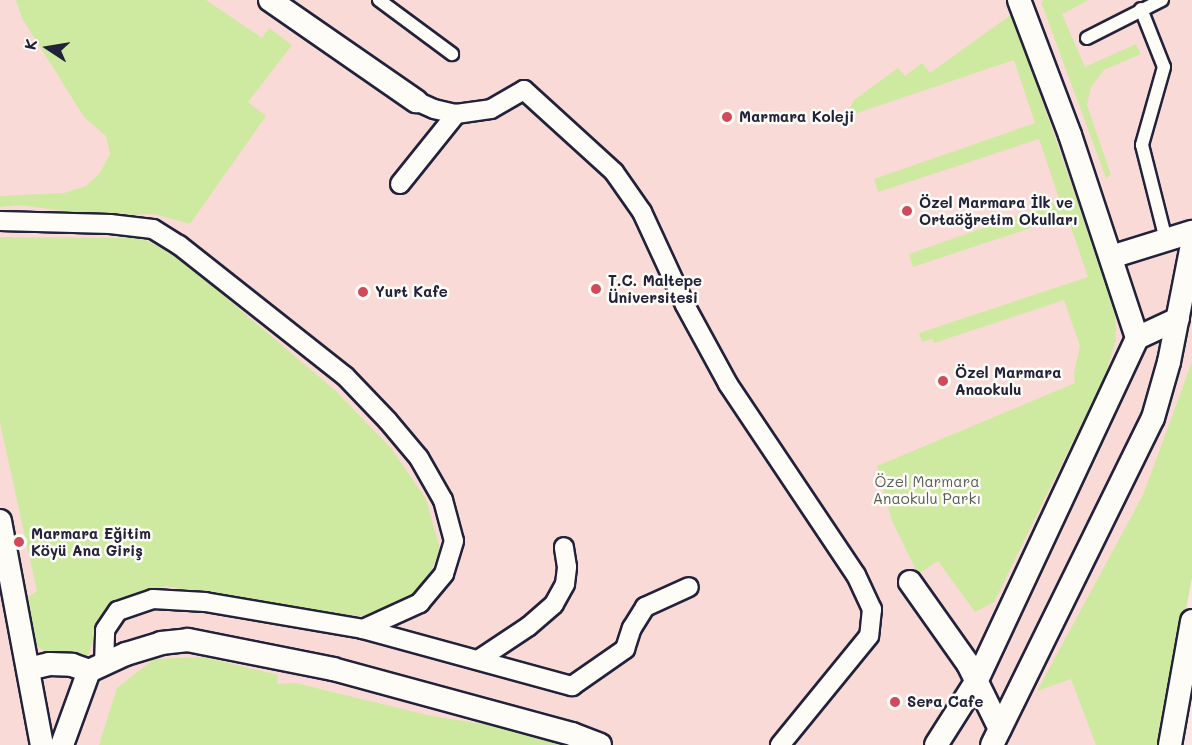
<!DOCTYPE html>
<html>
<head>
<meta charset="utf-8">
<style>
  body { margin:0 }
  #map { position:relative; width:1192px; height:745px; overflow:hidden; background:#fbe8e4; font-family:Mali,sans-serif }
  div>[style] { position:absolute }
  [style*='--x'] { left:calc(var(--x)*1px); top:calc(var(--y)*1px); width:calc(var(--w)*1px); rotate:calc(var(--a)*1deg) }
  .built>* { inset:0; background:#f9dad6 }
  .green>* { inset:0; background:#ceeaa1 }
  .roads { filter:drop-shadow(2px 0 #22223b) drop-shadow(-2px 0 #22223b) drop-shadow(0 2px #22223b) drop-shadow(0 -2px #22223b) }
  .service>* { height:12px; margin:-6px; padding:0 6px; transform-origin:6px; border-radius:6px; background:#fdfcf7 }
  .pedestrian>* { height:18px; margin:-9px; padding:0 9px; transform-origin:9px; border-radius:9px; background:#fdfcf7 }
  .minor>* { height:22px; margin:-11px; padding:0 11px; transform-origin:11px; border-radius:11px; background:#fdfcf7 }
  .dots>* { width:16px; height:16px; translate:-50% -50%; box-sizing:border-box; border:3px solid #fdfcf7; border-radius:50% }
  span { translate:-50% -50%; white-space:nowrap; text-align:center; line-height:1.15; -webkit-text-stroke:5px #fdfcf7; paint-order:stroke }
  .poi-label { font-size:15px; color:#22223b; font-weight:700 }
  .left { translate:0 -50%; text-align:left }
  .park-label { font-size:15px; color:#565e5a }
  .north { position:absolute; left:18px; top:18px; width:60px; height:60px; -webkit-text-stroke:4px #fdfcf7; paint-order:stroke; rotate:282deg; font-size:16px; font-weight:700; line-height:24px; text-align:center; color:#22223b }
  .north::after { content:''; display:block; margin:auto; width:21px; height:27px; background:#22223b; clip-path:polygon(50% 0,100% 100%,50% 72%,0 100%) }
</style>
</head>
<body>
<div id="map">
  <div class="built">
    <i style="clip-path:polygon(0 0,1192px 0,1192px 577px,1161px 745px,0 745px)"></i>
  </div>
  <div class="green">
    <i style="clip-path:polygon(16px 0,206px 0,262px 38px,269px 28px,292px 45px,248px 102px,266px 116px,190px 224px,154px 214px,103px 216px,19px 205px,0 207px,0 196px,64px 193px,86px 186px,100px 173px,110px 154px,106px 136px,84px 117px,22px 18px)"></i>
    <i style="clip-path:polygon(1044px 0,1089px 0,1062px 14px,1085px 67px,1136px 44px,1141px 54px,1104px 70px,1091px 87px,1087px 105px,1111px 175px,1106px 178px,1041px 2px)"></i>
    <i style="clip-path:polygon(1012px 14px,1115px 309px,1116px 340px,1104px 378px,994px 602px,975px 612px,938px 561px,918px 574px,892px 521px,877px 466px,1075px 383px,1074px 373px,1080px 346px,1064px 300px,934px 343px,932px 339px,922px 342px,919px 333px,1088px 277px,1067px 216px,913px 267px,909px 254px,1060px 201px,1039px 139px,878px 192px,874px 179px,1035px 123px,1014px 60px,845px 117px,854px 100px,898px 68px,905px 76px,922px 63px,930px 73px)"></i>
    <i style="clip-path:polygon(0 237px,142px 238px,179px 258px,336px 391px,391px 448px,426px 499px,440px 549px,425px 586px,393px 609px,348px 619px,166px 586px,131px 594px,101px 617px,88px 656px,72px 660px,51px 656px,36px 645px,24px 607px,27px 598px,37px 591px,0 423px)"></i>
    <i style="clip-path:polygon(1192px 362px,1192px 577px,1161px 745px,1096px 745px,1071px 679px,1037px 691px,1143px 495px)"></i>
    <i style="clip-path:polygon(203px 657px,278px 675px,277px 684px,296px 683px,427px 715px,513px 729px,564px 745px,99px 745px,117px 688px,154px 659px)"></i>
  </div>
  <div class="roads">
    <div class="service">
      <i style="--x:379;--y:0;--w:91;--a:36.5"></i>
      <i style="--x:1141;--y:9;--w:62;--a:68.4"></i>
      <i style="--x:1164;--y:67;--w:81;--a:105.8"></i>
      <i style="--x:1142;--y:145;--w:98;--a:75.8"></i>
      <i style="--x:1087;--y:38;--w:84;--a:-26.9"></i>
    </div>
    <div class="pedestrian">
      <i style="--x:416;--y:101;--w:20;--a:24"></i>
      <i style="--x:434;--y:109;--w:23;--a:13"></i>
      <i style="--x:456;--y:114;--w:35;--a:-8"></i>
      <i style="--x:491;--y:109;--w:38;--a:-30"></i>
      <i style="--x:524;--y:90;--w:122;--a:42.3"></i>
      <i style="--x:614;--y:172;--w:49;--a:55"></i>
      <i style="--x:642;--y:212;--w:102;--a:65.2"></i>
      <i style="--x:685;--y:305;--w:90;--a:61.4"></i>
      <i style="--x:728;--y:384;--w:230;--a:56.2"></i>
      <i style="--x:856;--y:575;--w:38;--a:65"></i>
      <i style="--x:872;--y:609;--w:27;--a:96"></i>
      <i style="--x:869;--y:636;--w:141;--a:129.2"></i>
      <i style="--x:400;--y:184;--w:90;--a:-51.3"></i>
      <i style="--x:0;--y:221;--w:110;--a:1.6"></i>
      <i style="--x:110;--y:224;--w:43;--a:6.6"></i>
      <i style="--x:153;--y:229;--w:31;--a:32"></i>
      <i style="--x:179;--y:245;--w:211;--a:38.3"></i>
      <i style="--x:345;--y:376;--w:62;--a:46.3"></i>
      <i style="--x:388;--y:421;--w:48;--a:50"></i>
      <i style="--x:419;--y:458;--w:48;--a:60.3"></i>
      <i style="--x:443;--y:500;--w:42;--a:75"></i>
      <i style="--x:454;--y:541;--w:34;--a:107"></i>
      <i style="--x:444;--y:574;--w:38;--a:130"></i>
      <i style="--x:420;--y:603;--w:63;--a:155.5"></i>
      <i style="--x:478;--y:660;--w:61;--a:-33.7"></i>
      <i style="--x:529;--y:626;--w:33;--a:-41"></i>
      <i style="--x:554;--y:604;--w:23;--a:-61"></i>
      <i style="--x:565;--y:584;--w:17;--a:-83"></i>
      <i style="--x:567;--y:567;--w:20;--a:-99"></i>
      <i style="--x:104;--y:664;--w:34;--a:-88"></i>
      <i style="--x:105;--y:630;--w:23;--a:-56"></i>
      <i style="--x:118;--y:611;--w:37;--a:-19"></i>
      <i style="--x:153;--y:599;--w:52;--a:3.3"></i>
      <i style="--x:205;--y:602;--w:160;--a:9.7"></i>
      <i style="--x:363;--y:629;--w:217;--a:15.3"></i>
      <i style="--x:572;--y:686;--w:65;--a:-34.9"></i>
      <i style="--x:625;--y:649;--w:22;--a:-72"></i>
      <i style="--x:632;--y:628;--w:25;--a:-58"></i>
      <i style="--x:645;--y:607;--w:48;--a:-24.4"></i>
    </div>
    <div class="minor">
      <i style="--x:270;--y:0;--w:178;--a:34.7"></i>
      <i style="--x:1019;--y:0;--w:144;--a:69.3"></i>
      <i style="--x:1070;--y:135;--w:214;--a:71.7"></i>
      <i style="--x:1111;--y:257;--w:85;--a:-17.2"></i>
      <i style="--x:0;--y:521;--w:228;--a:79.4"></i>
      <i style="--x:910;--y:582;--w:100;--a:54.7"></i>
      <i style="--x:968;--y:664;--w:72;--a:63.8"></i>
      <i style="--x:28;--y:669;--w:22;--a:-13"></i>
      <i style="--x:49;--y:664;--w:23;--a:2"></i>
      <i style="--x:72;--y:665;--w:18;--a:19"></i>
      <i style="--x:62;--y:745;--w:79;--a:-70"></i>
      <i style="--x:89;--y:671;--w:41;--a:-24.7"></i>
      <i style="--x:126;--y:654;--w:37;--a:-17"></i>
      <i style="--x:161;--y:643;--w:27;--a:-6"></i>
      <i style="--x:188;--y:640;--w:148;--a:11.3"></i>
      <i style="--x:333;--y:669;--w:248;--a:15.2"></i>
      <i style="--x:572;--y:734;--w:30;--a:21"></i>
      <i style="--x:936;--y:745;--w:75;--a:-57.6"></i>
      <i style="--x:976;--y:682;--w:380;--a:-64.9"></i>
      <i style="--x:1137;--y:338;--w:45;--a:-24.9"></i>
      <i style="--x:992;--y:745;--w:364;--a:-63.8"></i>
      <i style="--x:1153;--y:418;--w:58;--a:-74.1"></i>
      <i style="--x:1169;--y:362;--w:119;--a:-78.9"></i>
      <i style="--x:1170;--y:745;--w:126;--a:-79.9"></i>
    </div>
  </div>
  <div class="dots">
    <i style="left:727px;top:117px;background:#d1495b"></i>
    <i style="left:907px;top:211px;background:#d1495b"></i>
    <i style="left:596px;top:289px;background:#d1495b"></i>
    <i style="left:363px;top:292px;background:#d1495b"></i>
    <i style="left:943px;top:381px;background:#d1495b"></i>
    <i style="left:19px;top:542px;background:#d1495b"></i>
    <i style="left:895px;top:702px;background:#d1495b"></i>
  </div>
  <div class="poi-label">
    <span class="left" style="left:739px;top:117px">Marmara Koleji</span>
    <span class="left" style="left:919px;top:211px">Özel Marmara İlk ve<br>Ortaöğretim Okulları</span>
    <span class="left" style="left:608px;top:289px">T.C. Maltepe<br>Üniversitesi</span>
    <span class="left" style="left:375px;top:292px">Yurt Kafe</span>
    <span class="left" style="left:955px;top:381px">Özel Marmara<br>Anaokulu</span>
    <span class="left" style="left:31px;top:542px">Marmara Eğitim<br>Köyü Ana Giriş</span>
    <span class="left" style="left:907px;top:702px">Sera Cafe</span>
  </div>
  <div class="park-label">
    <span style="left:927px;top:490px">Özel Marmara<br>Anaokulu Parkı</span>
  </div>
  <div class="north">K</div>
</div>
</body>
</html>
